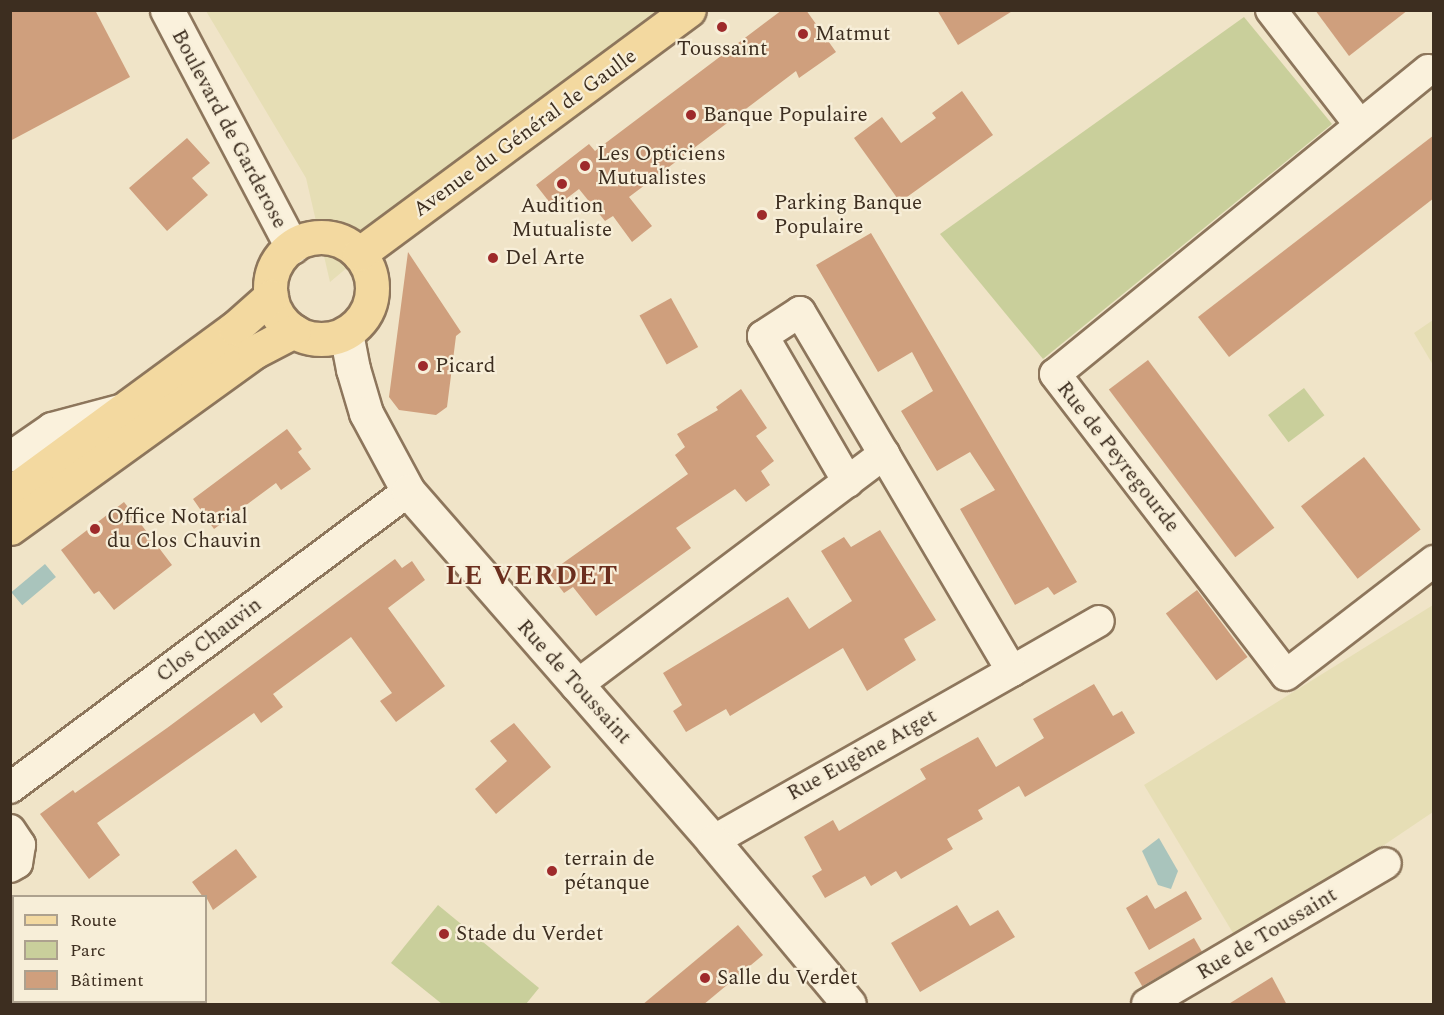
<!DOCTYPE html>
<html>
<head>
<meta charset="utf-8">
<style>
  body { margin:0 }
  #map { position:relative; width:1444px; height:1015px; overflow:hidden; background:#f0e4c8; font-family:Spectral,serif }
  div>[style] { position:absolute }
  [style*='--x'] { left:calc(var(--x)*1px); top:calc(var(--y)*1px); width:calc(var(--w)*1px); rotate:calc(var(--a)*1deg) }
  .farmland>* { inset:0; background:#e6deb5 }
  .green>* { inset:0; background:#c9cf9b; transform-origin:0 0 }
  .water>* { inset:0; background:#a9c4bc; transform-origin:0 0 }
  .building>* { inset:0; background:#cf9f7d; transform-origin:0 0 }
  .roads { filter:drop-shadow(2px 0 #8d765c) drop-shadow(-2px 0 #8d765c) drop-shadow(0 2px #8d765c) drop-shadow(0 -2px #8d765c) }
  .street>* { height:30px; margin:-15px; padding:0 15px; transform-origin:15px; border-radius:15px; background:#faf1dc }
  .secondary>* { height:33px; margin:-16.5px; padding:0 16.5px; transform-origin:16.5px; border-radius:16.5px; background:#faf1dc }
  .primary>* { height:33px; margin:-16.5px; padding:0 16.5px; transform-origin:16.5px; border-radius:16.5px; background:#f3d9a0 }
  .primary>.ring { margin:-16.5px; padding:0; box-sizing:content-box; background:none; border:33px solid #f3d9a0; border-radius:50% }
  .dots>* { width:16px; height:16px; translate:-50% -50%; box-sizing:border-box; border:3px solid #f7eed8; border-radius:50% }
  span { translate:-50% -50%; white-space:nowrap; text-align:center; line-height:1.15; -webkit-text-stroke:4.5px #f7eed8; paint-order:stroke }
  .poi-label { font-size:21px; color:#3d2e20 }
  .left { translate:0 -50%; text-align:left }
  .street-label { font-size:21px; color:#3d2e20 }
  .district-label { font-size:27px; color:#6b2e1e; font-weight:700; letter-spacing:1.5px }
  .frame { position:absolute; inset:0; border:12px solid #3d2e20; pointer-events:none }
  .legend { position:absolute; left:12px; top:895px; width:195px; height:108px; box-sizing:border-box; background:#f7eed8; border:2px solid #ada18e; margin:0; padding:8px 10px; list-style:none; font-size:18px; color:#3d2e20 }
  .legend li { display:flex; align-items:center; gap:12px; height:30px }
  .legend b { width:30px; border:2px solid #ada18e }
</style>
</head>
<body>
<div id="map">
  <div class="farmland">
    <i style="clip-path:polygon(206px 11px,693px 11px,393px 229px,330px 282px,306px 178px)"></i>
    <i style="clip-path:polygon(1433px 320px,1433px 365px,1414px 333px)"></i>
    <i style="clip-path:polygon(1433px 605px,1433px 812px,1239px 943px,1144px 785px)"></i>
  </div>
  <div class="green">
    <i style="clip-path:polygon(1244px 17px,1332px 124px,1043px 359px,940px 234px)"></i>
    <i style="left:1304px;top:388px;width:34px;height:45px;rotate:53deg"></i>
    <i style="clip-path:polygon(438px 905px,539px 988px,526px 1004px,442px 1004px,391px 963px)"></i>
  </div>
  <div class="water">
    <i style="left:45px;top:564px;width:17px;height:44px;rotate:50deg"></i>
    <i style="clip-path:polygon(1159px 838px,1178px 871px,1171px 889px,1158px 885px,1142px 851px)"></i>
  </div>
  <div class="building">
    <i style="clip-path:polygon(10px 10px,95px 10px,130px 77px,10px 141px)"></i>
    <i style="clip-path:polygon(782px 10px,806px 10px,836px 52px,799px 78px,796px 71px,629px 197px,652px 226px,632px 242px,613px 216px,605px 221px,579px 189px,554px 208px,536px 185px,589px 144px,595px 151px)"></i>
    <i style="clip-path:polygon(937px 10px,1014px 10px,958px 45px)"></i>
    <i style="clip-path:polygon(1315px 10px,1408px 10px,1349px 56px)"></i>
    <i style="clip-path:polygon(962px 91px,993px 135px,900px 202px,854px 138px,882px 117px,901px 143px,936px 118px,932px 113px)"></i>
    <i style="clip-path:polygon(1434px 135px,1434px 198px,1229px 357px,1198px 317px)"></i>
    <i style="clip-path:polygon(187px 138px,210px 163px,192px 178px,208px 195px,167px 231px,129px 188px)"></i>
    <i style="clip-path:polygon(871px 233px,1077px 582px,1054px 595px,1048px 587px,1015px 605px,960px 509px,995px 490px,970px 452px,937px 471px,901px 411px,933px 391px,912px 352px,878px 372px,816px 265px)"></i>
    <i style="clip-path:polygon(408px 252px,461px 332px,456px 336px,447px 407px,436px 415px,399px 410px,389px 397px)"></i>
    <i style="left:671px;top:298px;width:56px;height:36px;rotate:61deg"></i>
    <i style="left:1148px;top:360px;width:210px;height:49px;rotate:53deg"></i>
    <i style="clip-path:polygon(741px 389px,767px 428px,756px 436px,774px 461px,761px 471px,770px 485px,746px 502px,735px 489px,676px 528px,691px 548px,596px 616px,573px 587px,564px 593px,549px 573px,688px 474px,675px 455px,685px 447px,677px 434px,718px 410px,716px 407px)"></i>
    <i style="clip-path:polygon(287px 429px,302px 449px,298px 452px,311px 469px,281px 490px,276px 483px,214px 529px,193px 499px)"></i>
    <i style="left:1364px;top:457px;width:92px;height:80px;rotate:52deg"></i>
    <i style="clip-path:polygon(124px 502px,172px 565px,114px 610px,99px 591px,94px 594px,61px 550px)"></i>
    <i style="clip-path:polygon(880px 530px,936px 620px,904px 639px,916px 660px,867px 691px,843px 648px,730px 716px,726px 709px,686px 732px,673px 711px,682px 705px,663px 673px,788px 597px,809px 629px,852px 601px,821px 551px,844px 537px,851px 547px)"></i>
    <i style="clip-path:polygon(395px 559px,402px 568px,412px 561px,425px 580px,388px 608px,445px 686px,396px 722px,380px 701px,392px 693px,351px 637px,273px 694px,283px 707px,261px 723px,254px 713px,97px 823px,120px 855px,89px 879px,40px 814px,73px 790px,75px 793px,167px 728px)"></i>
    <i style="left:1197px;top:590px;width:84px;height:39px;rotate:53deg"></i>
    <i style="clip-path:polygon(1094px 684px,1113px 716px,1122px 711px,1135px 733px,1025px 797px,1019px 786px,978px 810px,983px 819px,947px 839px,953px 849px,901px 879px,896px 871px,871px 886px,865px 876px,825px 898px,812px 876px,822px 870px,804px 837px,833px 820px,839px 831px,926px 779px,920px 769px,978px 737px,996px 767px,1044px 738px,1033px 719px)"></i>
    <i style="clip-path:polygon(514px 723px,551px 767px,496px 814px,475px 789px,507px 761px,490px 741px)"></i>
    <i style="clip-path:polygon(236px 849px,257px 877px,213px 910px,206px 897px,203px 897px,192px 882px)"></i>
    <i style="clip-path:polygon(1186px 891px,1202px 919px,1149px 950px,1126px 908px,1147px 895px,1155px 909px)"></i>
    <i style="clip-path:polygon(957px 905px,970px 926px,998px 910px,1015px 937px,920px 992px,891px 943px)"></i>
    <i style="clip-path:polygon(738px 925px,763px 955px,703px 1005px,642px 1005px)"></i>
    <i style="left:1194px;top:938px;width:16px;height:69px;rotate:60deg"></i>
    <i style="clip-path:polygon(1272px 977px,1287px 1005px,1227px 1005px)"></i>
  </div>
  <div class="roads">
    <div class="street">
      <i style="--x:1271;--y:10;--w:145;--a:52.3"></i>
      <i style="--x:1428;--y:70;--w:481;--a:140.8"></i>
      <i style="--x:1055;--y:374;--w:379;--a:52.5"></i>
      <i style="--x:1286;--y:675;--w:187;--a:-37.6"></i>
      <i style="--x:10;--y:457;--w:51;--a:-34.6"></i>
      <i style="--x:52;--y:428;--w:74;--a:-14.8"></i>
      <i style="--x:848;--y:482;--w:169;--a:-120.2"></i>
      <i style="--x:763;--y:336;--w:44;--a:-33"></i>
      <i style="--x:800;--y:312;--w:165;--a:59.4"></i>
      <i style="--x:1012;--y:671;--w:100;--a:-29.9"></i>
      <i style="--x:576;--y:686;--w:386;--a:-37"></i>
      <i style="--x:884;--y:454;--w:252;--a:59.5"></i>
      <i style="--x:1012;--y:671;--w:344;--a:150.4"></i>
      <i style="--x:10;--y:788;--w:497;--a:-36.7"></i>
      <i style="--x:10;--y:830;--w:18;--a:56"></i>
      <i style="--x:20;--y:845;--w:18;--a:99"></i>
      <i style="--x:17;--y:863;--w:8;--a:150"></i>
      <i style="--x:1147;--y:1004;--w:277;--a:-30.5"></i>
    </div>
    <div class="secondary">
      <i style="--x:167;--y:10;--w:268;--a:62.2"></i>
      <i style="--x:346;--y:333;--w:37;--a:79"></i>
      <i style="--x:353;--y:369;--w:46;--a:73.5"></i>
      <i style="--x:366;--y:413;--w:89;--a:61.7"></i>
      <i style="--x:408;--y:491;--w:464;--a:48.9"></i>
      <i style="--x:713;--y:841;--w:212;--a:50.2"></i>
    </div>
    <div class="primary">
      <i class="ring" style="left:270px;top:237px;width:69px;height:69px"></i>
      <i style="--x:359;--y:254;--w:410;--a:-36.5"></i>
      <i style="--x:10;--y:493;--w:279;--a:-36.3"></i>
      <i style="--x:235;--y:328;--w:48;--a:-41.6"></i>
      <i style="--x:10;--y:528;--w:301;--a:-35.8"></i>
      <i style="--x:254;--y:352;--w:45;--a:-27.7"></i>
    </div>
  </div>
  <div class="dots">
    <i style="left:722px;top:27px;background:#9e2a2b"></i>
    <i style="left:803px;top:34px;background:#9e2a2b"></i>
    <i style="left:691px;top:115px;background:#9e2a2b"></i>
    <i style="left:585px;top:166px;background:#9e2a2b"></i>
    <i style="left:562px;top:184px;background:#9e2a2b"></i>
    <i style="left:762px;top:215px;background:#9e2a2b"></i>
    <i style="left:493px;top:258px;background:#9e2a2b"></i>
    <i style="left:423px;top:366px;background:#9e2a2b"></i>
    <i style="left:95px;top:529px;background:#9e2a2b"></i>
    <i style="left:552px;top:871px;background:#9e2a2b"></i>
    <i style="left:444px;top:934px;background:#9e2a2b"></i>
    <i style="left:705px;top:978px;background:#9e2a2b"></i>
  </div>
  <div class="poi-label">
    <span class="left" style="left:815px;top:34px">Matmut</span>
    <span style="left:722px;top:49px">Toussaint</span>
    <span class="left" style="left:703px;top:115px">Banque Populaire</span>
    <span class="left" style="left:597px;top:166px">Les Opticiens<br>Mutualistes</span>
    <span class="left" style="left:774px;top:215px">Parking Banque<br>Populaire</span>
    <span style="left:562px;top:218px">Audition<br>Mutualiste</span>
    <span class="left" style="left:505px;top:258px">Del Arte</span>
    <span class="left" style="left:435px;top:366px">Picard</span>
    <span class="left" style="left:107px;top:529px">Office Notarial<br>du Clos Chauvin</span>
    <span class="left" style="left:564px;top:871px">terrain de<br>pétanque</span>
    <span class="left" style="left:456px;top:934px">Stade du Verdet</span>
    <span class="left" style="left:717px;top:978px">Salle du Verdet</span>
  </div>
  <div class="street-label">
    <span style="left:229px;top:129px;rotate:62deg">Boulevard de Garderose</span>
    <span style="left:525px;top:133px;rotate:-36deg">Avenue du Général de Gaulle</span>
    <span style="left:1118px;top:457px;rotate:52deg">Rue de Peyregourde</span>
    <span style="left:209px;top:640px;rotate:-37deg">Clos Chauvin</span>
    <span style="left:574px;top:682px;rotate:48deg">Rue de Toussaint</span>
    <span style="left:862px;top:755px;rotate:-29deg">Rue Eugène Atget</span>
    <span style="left:1267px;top:934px;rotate:-31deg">Rue de Toussaint</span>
  </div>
  <div class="district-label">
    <span style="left:532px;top:577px">LE VERDET</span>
  </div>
  <div class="frame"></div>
  <ul class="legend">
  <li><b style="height:8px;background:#f3d9a0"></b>Route</li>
  <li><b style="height:16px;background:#c9cf9b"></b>Parc</li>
  <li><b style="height:16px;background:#cf9f7d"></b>Bâtiment</li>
  </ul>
</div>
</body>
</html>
